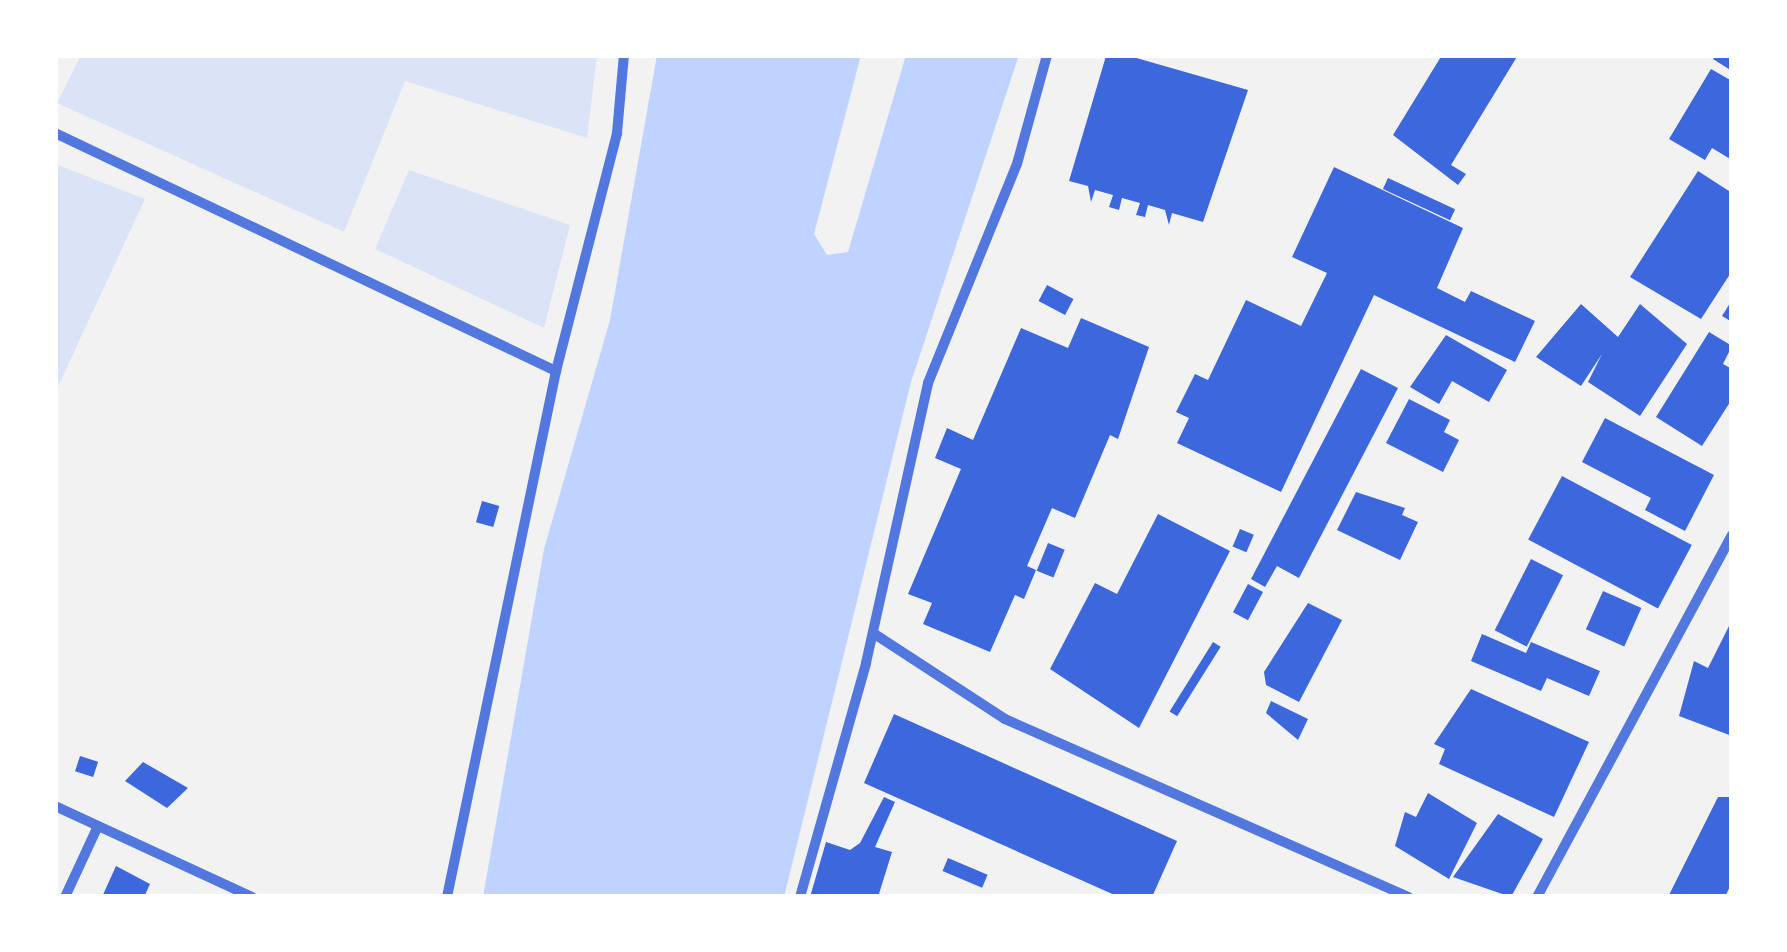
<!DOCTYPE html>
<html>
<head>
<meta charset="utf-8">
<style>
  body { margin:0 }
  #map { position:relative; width:1787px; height:952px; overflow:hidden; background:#f2f2f2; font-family:"Exo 2",sans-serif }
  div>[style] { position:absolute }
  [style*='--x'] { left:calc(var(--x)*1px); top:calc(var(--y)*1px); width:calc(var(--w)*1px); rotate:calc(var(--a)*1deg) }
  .green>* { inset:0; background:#dbe4f7 }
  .water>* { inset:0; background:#bfd3fe }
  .building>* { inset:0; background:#3d67dc; transform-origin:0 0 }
  .minor>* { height:10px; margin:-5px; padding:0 5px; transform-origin:5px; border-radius:5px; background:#5277de }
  span { translate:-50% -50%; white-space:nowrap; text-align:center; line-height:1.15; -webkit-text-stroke:9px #fff; paint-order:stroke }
  .frame { position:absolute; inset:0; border:58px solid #fff; pointer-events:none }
</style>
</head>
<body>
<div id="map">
  <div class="green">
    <i style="clip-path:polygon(81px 55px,597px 55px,587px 138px,405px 81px,344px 232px,57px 103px)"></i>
    <i style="clip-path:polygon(55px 164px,145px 199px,55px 393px)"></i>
    <i style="clip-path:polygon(409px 170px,570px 225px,544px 328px,375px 249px)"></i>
  </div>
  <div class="water">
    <i style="clip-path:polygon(657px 55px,861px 55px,814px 234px,827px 255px,848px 252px,906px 55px,1019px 55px,911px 382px,784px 897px,483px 897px,544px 549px,610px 320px)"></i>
  </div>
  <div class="building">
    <i style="clip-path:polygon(1126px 55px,1248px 90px,1203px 222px,1172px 213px,1169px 225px,1165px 210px,1148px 205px,1145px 217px,1136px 215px,1140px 203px,1122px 198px,1119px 210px,1109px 207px,1113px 195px,1095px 190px,1091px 202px,1088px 186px,1069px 181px,1106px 56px)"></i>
    <i style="clip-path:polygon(1442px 55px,1518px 55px,1451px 165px,1466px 174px,1458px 185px,1393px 135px)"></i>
    <i style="clip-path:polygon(1716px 55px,1732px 55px,1732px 71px,1713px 59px)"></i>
    <i style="clip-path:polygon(1711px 69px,1732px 81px,1732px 160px,1712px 148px,1705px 160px,1669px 139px)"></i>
    <i style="clip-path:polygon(1334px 167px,1463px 228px,1437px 288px,1465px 302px,1471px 291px,1535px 321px,1515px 362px,1374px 295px,1281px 492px,1177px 443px,1189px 418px,1176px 412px,1195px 374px,1208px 380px,1246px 300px,1301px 326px,1327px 273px,1292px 257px)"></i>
    <i style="clip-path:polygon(1698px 171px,1732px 193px,1732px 271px,1701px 319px,1630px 277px)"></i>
    <i style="left:1388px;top:178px;width:74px;height:12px;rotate:25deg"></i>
    <i style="left:1047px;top:285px;width:30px;height:18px;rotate:28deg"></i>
    <i style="clip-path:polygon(1732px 300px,1732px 322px,1722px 316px)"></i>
    <i style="clip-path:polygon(1581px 304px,1618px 337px,1640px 304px,1687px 344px,1640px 416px,1588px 382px,1602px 354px,1581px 386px,1536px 357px)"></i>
    <i style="clip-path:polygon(1081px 318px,1149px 347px,1118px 439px,1110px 435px,1075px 518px,1052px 508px,1027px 566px,1036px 570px,1024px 599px,1015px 595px,990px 652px,923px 624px,932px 603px,908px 594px,961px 469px,935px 458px,947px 428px,973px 440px,1021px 328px,1068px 348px)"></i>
    <i style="clip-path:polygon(1709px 332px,1732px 346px,1723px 364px,1732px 369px,1732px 399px,1702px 446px,1656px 417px)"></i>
    <i style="clip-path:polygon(1446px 335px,1507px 370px,1489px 402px,1452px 381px,1439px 404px,1410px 387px)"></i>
    <i style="clip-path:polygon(1361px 369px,1398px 388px,1299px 578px,1277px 566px,1265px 587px,1251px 579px)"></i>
    <i style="clip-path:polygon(1409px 399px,1450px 420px,1444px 432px,1459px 440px,1443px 472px,1386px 443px)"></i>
    <i style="clip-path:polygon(1605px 418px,1714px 475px,1685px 531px,1645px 510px,1651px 498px,1582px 462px)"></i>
    <i style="left:1562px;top:476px;width:147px;height:72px;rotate:28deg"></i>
    <i style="clip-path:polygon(1356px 492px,1405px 508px,1402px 515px,1418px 522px,1400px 560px,1337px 530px)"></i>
    <i style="left:482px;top:501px;width:18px;height:22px;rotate:16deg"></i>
    <i style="clip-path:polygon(1158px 514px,1230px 551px,1139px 728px,1050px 669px,1095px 583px,1117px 594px)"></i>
    <i style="left:1240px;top:529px;width:15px;height:19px;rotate:23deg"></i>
    <i style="left:1048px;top:543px;width:18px;height:30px;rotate:22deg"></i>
    <i style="left:1531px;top:559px;width:36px;height:80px;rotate:27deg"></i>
    <i style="left:1248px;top:584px;width:17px;height:32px;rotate:28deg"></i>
    <i style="left:1603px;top:591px;width:42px;height:42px;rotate:24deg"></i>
    <i style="clip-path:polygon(1308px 603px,1342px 620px,1299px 702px,1266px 685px,1264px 672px)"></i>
    <i style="clip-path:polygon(1732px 620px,1732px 736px,1679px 716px,1694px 661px,1708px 668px)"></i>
    <i style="clip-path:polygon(1482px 634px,1526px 653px,1531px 642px,1600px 671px,1589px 696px,1547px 678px,1541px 691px,1471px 661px)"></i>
    <i style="left:1213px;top:642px;width:9px;height:82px;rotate:32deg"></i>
    <i style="clip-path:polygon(1471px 689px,1589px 742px,1554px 817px,1439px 764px,1445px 749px,1434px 744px)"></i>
    <i style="clip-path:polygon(1271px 701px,1308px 719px,1298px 740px,1266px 713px)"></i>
    <i style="clip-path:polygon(894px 714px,1177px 841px,1152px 897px,1119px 897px,864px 783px)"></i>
    <i style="left:80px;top:756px;width:19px;height:16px;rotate:18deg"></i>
    <i style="clip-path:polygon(143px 762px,188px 788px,167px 808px,125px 781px)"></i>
    <i style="clip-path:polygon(1428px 793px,1477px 823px,1449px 879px,1395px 846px,1405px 812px,1416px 817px)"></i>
    <i style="clip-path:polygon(884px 797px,895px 802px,875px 847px,892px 852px,878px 897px,810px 897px,826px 842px,850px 850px,860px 843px)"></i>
    <i style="clip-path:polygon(1718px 797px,1732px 797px,1732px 882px,1725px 897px,1668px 897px)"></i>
    <i style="clip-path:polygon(1498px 814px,1543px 839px,1511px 897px,1453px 877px)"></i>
    <i style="left:948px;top:858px;width:43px;height:14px;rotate:23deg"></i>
    <i style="clip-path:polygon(116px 866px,150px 884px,144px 897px,102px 897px)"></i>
  </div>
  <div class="minor">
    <i style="--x:55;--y:133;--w:555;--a:25.41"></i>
    <i style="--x:873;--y:633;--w:158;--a:33.1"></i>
    <i style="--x:1005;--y:719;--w:441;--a:23.8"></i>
    <i style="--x:55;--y:806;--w:217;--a:24.8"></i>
    <i style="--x:65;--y:897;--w:78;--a:-65.1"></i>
    <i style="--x:447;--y:897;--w:537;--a:-78.29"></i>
    <i style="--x:556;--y:371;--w:246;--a:-75.6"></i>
    <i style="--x:617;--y:133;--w:78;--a:-84.9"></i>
    <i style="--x:800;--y:897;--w:243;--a:-74.2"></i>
    <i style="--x:866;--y:663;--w:287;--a:-77.5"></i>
    <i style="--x:928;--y:383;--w:236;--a:-67.9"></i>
    <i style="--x:1017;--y:164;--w:113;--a:-74.6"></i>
    <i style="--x:1537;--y:897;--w:411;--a:-61.7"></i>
  </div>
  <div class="frame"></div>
</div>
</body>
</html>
